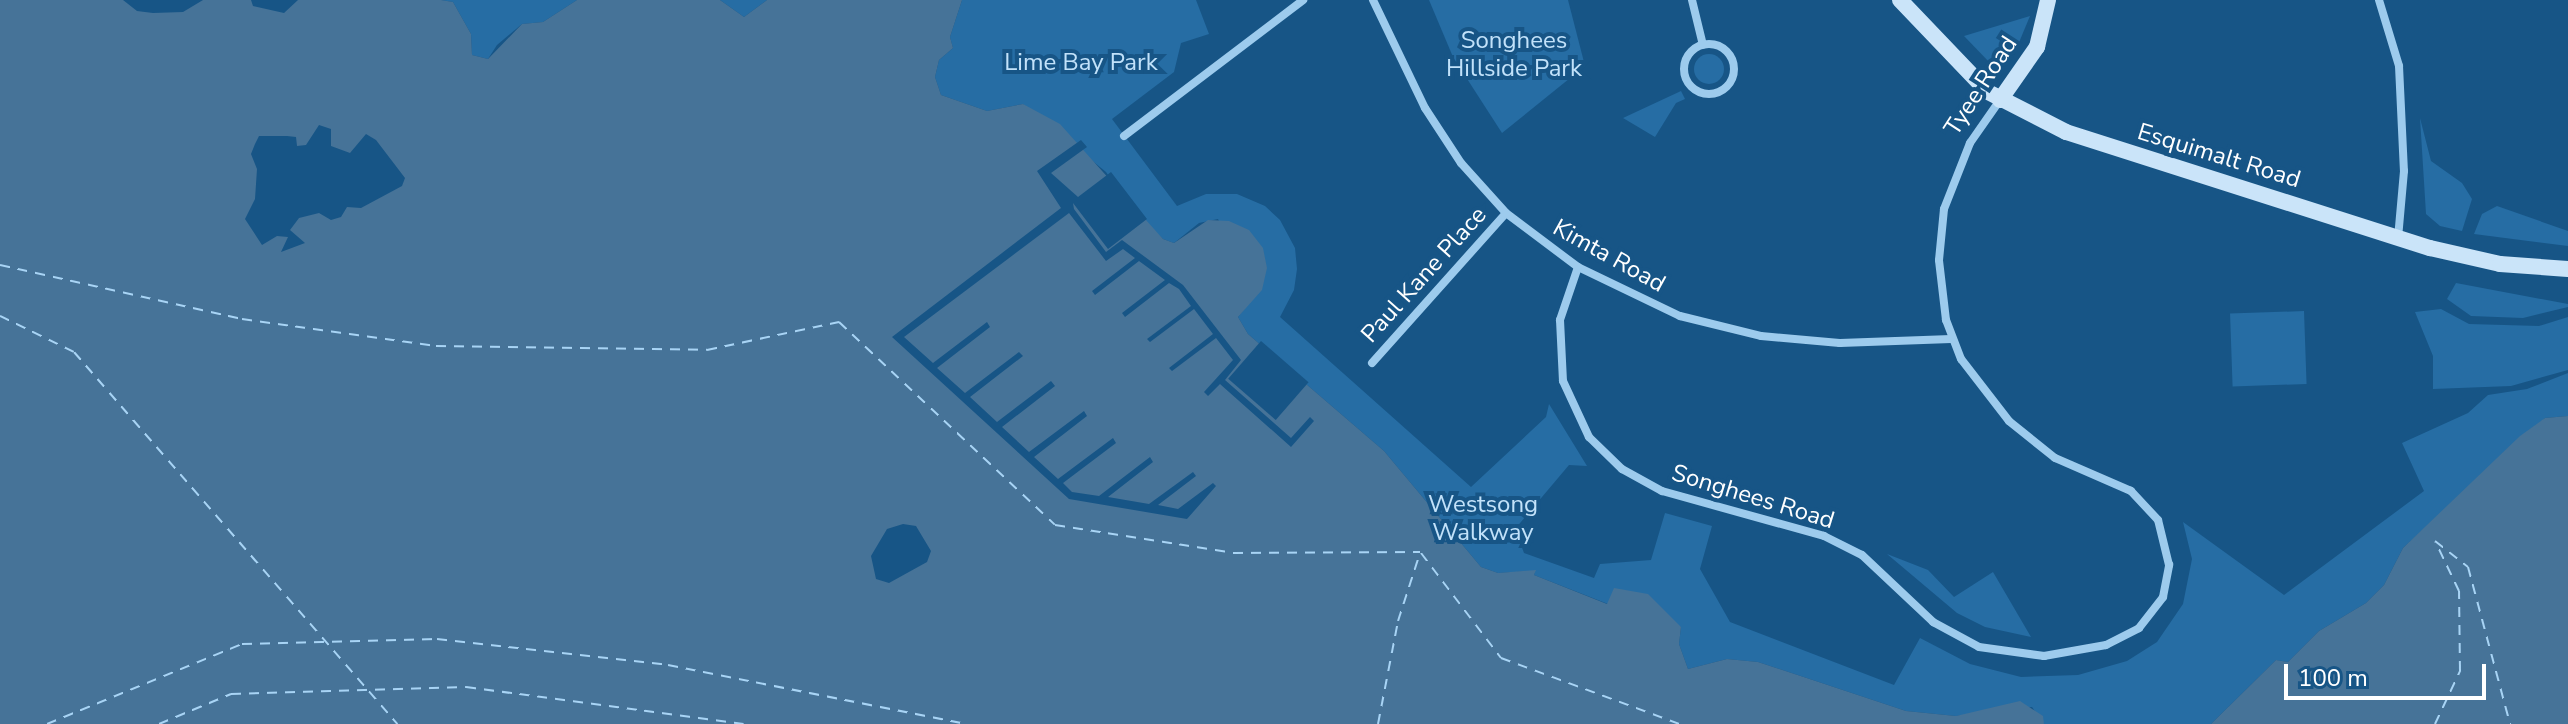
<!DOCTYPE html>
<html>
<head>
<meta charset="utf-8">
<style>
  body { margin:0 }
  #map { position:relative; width:2568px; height:724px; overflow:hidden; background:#175586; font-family:"Nunito Sans",sans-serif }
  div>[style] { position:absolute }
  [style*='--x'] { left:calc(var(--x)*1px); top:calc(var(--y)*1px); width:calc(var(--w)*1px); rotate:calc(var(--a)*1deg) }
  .green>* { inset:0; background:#266da4; transform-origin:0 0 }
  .round { border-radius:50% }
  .water>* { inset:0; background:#467398 }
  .pier>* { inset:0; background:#175586; transform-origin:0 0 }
  .ferry>* { height:2px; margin-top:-1px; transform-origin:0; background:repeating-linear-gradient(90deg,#a8d4f5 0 10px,transparent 0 18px) }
  .street>* { height:8px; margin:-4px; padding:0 4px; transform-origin:4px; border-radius:4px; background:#9dcbed }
  .street>.ring { margin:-4px; padding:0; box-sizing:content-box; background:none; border:8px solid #9dcbed; border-radius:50% }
  .secondary>* { height:16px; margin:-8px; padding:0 8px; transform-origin:8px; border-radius:8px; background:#cae4f9 }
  span { translate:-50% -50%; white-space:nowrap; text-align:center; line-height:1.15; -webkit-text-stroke:8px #175586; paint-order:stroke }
  .park-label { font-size:24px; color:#c2e2fa }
  .street-label { font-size:24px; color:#fff }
  .scale { position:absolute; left:2284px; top:664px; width:202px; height:36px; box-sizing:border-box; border:4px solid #fff; border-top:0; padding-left:10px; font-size:24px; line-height:28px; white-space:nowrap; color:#fff; -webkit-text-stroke:6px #175586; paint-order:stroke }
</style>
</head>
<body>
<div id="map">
  <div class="green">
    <i style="clip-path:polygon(441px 0,577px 0,543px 22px,522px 24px,497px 45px,488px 59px,472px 55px,471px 34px,453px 2px)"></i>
    <i style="clip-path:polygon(720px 0,767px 0,744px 17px)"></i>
    <i style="clip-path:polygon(962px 0,1196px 0,1209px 34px,1181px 43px,1174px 72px,1112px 119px,1177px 206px,1206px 194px,1237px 194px,1265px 206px,1280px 220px,1295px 248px,1297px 269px,1294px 290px,1280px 317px,1471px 487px,1546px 417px,1549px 404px,1587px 466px,1569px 465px,1515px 529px,1524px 553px,1594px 578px,1600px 564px,1651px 560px,1665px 513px,1712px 526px,1700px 569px,1730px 622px,1894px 685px,1920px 638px,1970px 664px,2021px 677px,2078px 675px,2127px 661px,2157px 642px,2183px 604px,2192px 559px,2183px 522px,2284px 595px,2424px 491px,2402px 443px,2468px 413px,2488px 395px,2527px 389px,2568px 373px,2568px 416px,2545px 418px,2403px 548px,2384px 585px,2366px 603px,2319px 631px,2288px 662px,2276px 660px,2211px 724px,2044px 724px,2032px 707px,1956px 716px,1906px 711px,1758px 662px,1727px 659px,1688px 669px,1679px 644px,1681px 627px,1608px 604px,1534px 575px,1535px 571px,1498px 573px,1481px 567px,1384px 451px,1248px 334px,1238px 317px,1254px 297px,1218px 219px,1199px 223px,1174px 243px,1163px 239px,1136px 215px,1106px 172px,1023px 104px,987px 111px,941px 95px,935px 77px,939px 60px,953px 48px,950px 37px)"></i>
    <i style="clip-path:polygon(1429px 0,1568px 0,1585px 66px,1502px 133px,1453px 57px)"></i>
    <i style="clip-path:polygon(2030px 16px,2015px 52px,2002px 66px,1992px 65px,1964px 36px)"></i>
    <i class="round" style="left:1694px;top:54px;width:30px;height:30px"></i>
    <i style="clip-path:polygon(1681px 91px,1685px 99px,1676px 103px,1655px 137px,1623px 118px)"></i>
    <i style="clip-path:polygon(2420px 118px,2431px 161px,2462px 183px,2472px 199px,2462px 231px,2440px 226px,2426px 214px)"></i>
    <i style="clip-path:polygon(2497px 206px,2568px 231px,2568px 246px,2474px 234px,2482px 214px)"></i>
    <i style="clip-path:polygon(2456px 283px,2568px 304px,2568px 307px,2523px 318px,2471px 316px,2447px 299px)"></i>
    <i style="clip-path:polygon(2441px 309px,2469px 324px,2539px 326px,2568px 317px,2568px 370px,2511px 386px,2433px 389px,2433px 356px,2415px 312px)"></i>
    <i style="left:2304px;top:311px;width:73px;height:74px;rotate:88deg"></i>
    <i style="clip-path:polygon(1887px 554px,1928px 570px,1954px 597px,1993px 572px,2031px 637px,1985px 627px,1957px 613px)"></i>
  </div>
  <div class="water">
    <i style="clip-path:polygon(evenodd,0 0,123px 0,137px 11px,153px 13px,183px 12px,203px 0,251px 0,253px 6px,284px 13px,298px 0,441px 0,453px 2px,471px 34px,472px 55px,488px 59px,522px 24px,543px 22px,577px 0,720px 0,744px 17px,767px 0,962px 0,950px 37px,953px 48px,939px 60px,935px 77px,941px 95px,987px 111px,1023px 104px,1060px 124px,1163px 239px,1174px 243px,1208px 220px,1229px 221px,1249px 230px,1263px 248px,1267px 268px,1262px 290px,1238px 317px,1248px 334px,1384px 451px,1481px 567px,1498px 573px,1536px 570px,1534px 575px,1607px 604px,1614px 588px,1648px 594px,1681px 627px,1679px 644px,1688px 669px,1727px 659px,1758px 662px,1906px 711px,1956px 716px,2020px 701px,2043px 716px,2044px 724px,0 724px,0 0,319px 125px,331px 129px,331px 146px,350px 153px,366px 134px,376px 140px,405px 178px,402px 186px,361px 208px,347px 207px,341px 217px,331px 220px,319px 213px,299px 218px,290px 230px,305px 243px,281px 252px,288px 237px,277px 236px,262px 245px,245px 219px,255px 199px,257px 169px,251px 154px,255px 144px,259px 136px,287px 136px,296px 137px,297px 146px,306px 145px,319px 125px,0 0,903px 524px,916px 526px,931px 551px,927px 562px,889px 583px,876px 579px,871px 556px,887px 529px,903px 524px)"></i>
    <i style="clip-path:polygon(2568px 416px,2568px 724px,2211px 724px,2276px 660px,2288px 662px,2319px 631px,2366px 603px,2384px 585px,2403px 548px,2520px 436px,2545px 418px)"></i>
  </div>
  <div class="pier">
    <i style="clip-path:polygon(1081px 140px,1087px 147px,1051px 173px,1078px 197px,1111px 172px,1147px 219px,1108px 249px,1073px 203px,1074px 209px,1106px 252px,1122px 240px,1183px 285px,1241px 360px,1225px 380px,1291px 438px,1310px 417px,1314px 421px,1291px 447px,1220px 384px,1208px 396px,1204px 392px,1233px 360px,1216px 338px,1172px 371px,1169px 368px,1213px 334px,1194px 309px,1150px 342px,1147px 339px,1191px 306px,1179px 289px,1169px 283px,1125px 317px,1122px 313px,1165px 280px,1139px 261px,1095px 295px,1092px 291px,1135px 258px,1123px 249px,1106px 261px,1069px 213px,904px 337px,933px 363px,987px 322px,990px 327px,937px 368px,965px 393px,1019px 352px,1023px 356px,970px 397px,997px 422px,1051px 381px,1055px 386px,1002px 427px,1029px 452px,1084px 411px,1087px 416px,1034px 457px,1058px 479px,1113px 438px,1116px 443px,1063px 483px,1072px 492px,1099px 496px,1150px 457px,1153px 462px,1108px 497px,1149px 504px,1193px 472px,1196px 476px,1158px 505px,1178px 509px,1213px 483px,1216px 486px,1187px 519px,1069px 499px,892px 337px,1061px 208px,1037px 171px)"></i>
    <i style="left:1261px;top:341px;width:63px;height:50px;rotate:41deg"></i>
  </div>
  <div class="ferry">
    <i style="--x:0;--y:265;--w:248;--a:12.6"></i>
    <i style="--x:242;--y:319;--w:196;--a:7.9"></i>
    <i style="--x:436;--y:346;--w:271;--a:0.8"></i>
    <i style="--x:707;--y:350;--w:135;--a:-12"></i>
    <i style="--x:839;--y:322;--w:296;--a:43.2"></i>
    <i style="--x:1055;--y:525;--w:180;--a:8.9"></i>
    <i style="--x:1233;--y:553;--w:187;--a:-0.3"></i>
    <i style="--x:0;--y:316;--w:82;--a:25.9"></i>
    <i style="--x:74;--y:352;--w:493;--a:49"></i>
    <i style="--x:1421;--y:553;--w:132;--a:52.7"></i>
    <i style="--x:1501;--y:658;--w:190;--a:20.3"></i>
    <i style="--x:47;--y:724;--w:211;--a:-22.3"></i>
    <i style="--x:242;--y:644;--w:195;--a:-1.5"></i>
    <i style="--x:437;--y:639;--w:232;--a:6.4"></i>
    <i style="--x:668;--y:665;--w:303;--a:11.2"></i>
    <i style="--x:159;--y:724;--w:78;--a:-22.6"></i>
    <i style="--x:231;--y:694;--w:235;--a:-1.7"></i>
    <i style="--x:466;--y:687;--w:280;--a:7.6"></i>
    <i style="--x:1378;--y:724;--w:105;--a:-79"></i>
    <i style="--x:1398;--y:621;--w:71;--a:-72.1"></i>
    <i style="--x:2435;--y:724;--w:59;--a:-64.7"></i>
    <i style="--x:2460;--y:671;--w:80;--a:-90.7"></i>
    <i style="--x:2459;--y:591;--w:55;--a:-115.6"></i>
    <i style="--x:2435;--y:541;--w:42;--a:38.2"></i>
    <i style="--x:2468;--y:567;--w:163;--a:75"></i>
  </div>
  <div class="street">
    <i style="--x:1373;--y:0;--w:120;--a:64.3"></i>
    <i style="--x:1425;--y:108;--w:66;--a:56.8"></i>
    <i style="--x:1461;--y:163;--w:67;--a:48"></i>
    <i style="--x:1506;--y:213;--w:90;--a:36.9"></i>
    <i style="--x:1578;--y:267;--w:113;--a:25.7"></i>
    <i style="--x:1680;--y:316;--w:83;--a:13.9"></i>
    <i style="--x:1761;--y:336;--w:79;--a:5.1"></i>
    <i style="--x:1840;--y:343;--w:111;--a:-2.1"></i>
    <i style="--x:1692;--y:0;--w:46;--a:76.3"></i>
    <i style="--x:2379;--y:0;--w:69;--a:73.1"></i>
    <i style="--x:2399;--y:66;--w:105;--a:87.3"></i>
    <i style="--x:2404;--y:171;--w:67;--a:95.1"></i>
    <i class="ring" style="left:1684px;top:44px;width:42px;height:42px"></i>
    <i style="--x:1124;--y:136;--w:225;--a:-37.2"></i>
    <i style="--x:1578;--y:267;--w:56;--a:108.8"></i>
    <i style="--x:1560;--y:320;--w:61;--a:87.2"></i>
    <i style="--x:1563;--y:381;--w:62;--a:65.1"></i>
    <i style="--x:1589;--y:437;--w:46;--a:44.1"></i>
    <i style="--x:1622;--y:469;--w:46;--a:28.8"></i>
    <i style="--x:1662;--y:491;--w:168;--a:15.5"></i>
    <i style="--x:1824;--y:536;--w:42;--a:26.6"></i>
    <i style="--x:1862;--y:555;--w:98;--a:43.3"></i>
    <i style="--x:1933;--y:622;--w:52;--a:28.5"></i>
    <i style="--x:1979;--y:647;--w:66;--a:7.9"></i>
    <i style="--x:2044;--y:656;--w:63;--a:-10.1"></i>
    <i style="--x:2106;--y:645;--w:37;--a:-27"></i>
    <i style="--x:2139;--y:628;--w:39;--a:-52"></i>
    <i style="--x:2163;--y:597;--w:33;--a:-79"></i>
    <i style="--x:2169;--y:565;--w:46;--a:-103.7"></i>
    <i style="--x:2158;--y:520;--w:40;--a:-133"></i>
    <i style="--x:2131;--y:491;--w:83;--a:-156.5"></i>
    <i style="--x:2055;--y:458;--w:59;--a:-141.2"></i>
    <i style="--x:2009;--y:421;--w:78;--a:-127.7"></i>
    <i style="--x:1961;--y:359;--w:42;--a:-111"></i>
    <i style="--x:1946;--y:320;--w:60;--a:-96.7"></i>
    <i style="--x:1939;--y:260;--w:51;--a:-84.4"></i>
    <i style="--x:1944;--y:209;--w:71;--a:-68.5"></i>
    <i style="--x:1970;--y:143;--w:52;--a:-55.1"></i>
    <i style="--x:1372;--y:363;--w:201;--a:-48.2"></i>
  </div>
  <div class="secondary">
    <i style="--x:1900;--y:0;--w:127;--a:46.3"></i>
    <i style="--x:1988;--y:92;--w:88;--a:27.1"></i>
    <i style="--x:2066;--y:132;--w:382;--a:17.7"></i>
    <i style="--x:2430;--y:248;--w:72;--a:12.9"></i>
    <i style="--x:2500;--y:264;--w:68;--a:4.2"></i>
    <i style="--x:2000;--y:100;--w:65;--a:-55.1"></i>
    <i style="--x:2037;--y:47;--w:48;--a:-76.8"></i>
  </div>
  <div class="park-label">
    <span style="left:1514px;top:55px">Songhees<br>Hillside Park</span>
    <span style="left:1081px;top:63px">Lime Bay Park</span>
    <span style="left:1483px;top:519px">Westsong<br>Walkway</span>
  </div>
  <div class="street-label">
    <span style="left:1981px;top:86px;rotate:-57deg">Tyee Road</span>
    <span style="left:2219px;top:156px;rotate:17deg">Esquimalt Road</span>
    <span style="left:1609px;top:256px;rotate:29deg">Kimta Road</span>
    <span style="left:1424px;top:275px;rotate:-48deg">Paul Kane Place</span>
    <span style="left:1753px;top:497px;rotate:17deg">Songhees Road</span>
  </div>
  <div class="scale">100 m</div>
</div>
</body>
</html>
